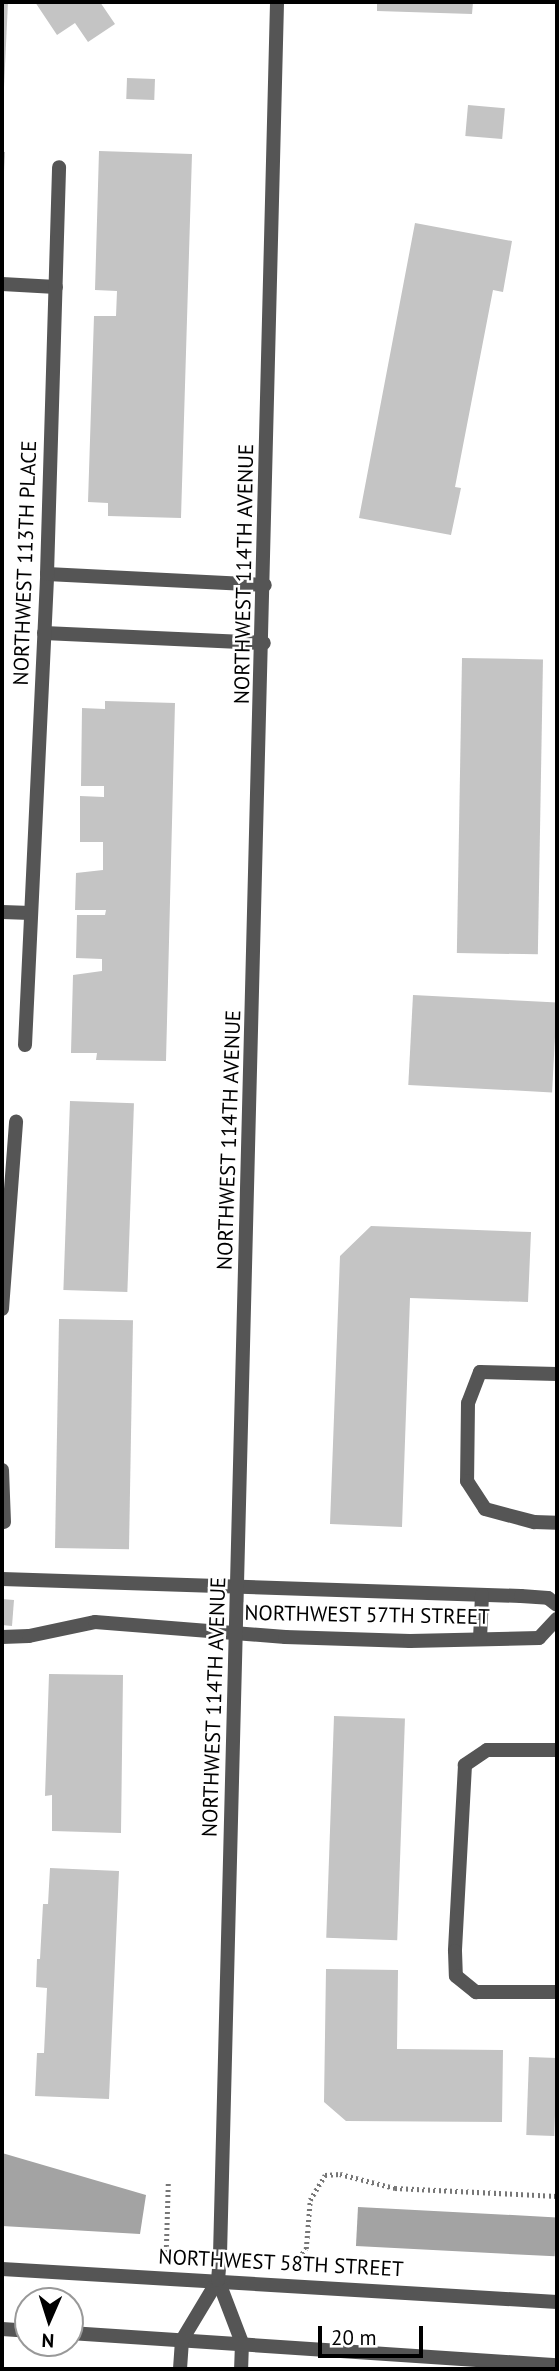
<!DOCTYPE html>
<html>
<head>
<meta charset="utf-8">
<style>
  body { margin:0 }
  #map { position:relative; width:559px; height:2371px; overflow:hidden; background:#fff; font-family:"PT Sans",sans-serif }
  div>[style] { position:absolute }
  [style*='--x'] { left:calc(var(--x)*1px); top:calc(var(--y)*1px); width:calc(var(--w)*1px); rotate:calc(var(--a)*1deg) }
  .water>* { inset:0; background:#a3a3a3; transform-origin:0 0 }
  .building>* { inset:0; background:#c4c4c4; transform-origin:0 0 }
  .path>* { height:4.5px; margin-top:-2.25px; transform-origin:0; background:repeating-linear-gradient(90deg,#777 0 2px,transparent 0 5.5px) }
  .minor>* { height:14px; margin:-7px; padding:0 7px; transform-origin:7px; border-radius:7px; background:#555 }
  .tertiary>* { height:14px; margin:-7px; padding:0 7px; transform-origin:7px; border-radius:7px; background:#555 }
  span { translate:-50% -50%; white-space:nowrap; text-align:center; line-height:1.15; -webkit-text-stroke:5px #fff; paint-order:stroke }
  .street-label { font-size:21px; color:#000 }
  .frame { position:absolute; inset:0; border:4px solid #000; pointer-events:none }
  .north { position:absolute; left:14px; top:2287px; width:70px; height:70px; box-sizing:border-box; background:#fff; border:2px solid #999; border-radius:50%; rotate:183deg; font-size:19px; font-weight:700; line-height:28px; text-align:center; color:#000 }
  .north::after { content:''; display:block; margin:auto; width:24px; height:32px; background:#000; clip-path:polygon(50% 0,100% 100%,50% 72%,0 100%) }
  .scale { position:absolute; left:318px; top:2326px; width:105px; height:32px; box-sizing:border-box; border:4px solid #000; border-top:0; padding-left:9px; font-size:21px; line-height:24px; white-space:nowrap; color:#000; -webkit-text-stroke:5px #fff; paint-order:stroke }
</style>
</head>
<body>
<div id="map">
  <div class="water">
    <i style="clip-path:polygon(2px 2153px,146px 2195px,140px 2234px,2px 2226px)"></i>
    <i style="left:358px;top:2207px;width:199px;height:39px;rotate:3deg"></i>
  </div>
  <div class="building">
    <i style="clip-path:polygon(2px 2px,8px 2px,4px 87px,2px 87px)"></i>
    <i style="clip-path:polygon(35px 2px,100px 2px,115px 24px,88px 42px,75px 23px,57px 35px)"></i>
    <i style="clip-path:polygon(377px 2px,473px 2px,472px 14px,377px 11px)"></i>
    <i style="left:127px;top:78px;width:28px;height:21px;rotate:2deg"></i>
    <i style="left:468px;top:105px;width:37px;height:31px;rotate:5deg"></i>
    <i style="clip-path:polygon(99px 151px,192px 154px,181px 518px,108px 516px,108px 503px,88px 502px,94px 316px,116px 316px,117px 291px,95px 290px)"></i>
    <i style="clip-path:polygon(2px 152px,5px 152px,4px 171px,2px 171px)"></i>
    <i style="clip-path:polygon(415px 223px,512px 241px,503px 292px,493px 290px,455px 487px,461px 488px,451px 535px,359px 518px)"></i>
    <i style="left:462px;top:658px;width:81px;height:295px;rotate:1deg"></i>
    <i style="clip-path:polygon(105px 701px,175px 703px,166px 1061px,96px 1060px,97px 1053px,71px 1053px,73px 975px,102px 971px,102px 959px,76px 958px,77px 915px,105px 915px,106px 910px,75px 910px,76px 873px,103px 870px,103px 842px,80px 842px,80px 796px,104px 797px,104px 786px,81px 786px,82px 708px,105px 709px)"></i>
    <i style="left:413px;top:995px;width:144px;height:90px;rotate:3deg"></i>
    <i style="left:70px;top:1101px;width:64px;height:189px;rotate:2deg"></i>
    <i style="clip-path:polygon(371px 1226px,531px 1232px,528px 1302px,410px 1298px,402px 1527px,330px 1524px,340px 1256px)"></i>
    <i style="left:59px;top:1319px;width:74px;height:229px;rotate:1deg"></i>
    <i style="clip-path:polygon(2px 1599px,14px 1600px,12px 1626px,2px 1625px)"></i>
    <i style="clip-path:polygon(49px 1674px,123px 1675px,121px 1833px,52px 1831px,52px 1795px,45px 1796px)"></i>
    <i style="left:334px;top:1716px;width:71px;height:222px;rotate:2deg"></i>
    <i style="clip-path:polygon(50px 1868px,119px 1871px,109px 2099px,35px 2096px,37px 2053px,44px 2053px,47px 1988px,36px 1987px,37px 1959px,40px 1959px,43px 1904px,48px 1904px)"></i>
    <i style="clip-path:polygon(326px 1969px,398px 1970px,397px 2049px,503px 2050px,502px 2122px,346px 2121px,324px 2102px)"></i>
    <i style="left:529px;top:2057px;width:28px;height:78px;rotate:2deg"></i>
  </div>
  <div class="path">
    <i style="--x:166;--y:2252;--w:69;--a:-88.3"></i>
    <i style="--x:295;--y:2262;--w:17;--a:-50"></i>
    <i style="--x:306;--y:2249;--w:49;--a:-85.3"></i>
    <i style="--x:310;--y:2200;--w:29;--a:-59"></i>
    <i style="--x:325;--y:2175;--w:15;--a:-4"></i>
    <i style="--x:340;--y:2174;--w:57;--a:14.3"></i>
    <i style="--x:395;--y:2188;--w:162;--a:2.8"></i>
  </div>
  <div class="minor">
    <i style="--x:2;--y:284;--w:54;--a:3.2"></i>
    <i style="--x:47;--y:574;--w:218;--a:2.9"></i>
    <i style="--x:44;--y:633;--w:220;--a:2.6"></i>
    <i style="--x:2;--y:912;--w:29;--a:2"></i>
    <i style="--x:25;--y:1045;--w:472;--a:-87.3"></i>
    <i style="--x:47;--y:574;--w:407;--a:-88.3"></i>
    <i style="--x:2;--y:1309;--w:188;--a:-85.7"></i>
    <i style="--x:557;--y:1374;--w:77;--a:-178.5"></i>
    <i style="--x:480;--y:1372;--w:33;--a:111"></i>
    <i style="--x:468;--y:1403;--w:78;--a:90.7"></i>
    <i style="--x:467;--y:1481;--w:33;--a:57"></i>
    <i style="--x:485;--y:1509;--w:51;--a:14.9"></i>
    <i style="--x:534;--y:1522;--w:23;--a:2"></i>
    <i style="--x:2;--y:1470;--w:52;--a:87.8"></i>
    <i style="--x:2;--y:1579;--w:519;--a:1.88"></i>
    <i style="--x:521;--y:1596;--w:27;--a:4"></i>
    <i style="--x:548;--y:1598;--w:11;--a:38"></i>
    <i style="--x:2;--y:1637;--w:27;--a:-2"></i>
    <i style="--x:29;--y:1636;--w:67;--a:-12"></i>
    <i style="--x:95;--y:1622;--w:191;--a:4.5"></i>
    <i style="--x:285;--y:1637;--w:125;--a:1.8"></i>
    <i style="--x:410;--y:1641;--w:129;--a:-1.3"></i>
    <i style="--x:539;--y:1638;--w:26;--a:-47"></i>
    <i style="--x:480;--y:1639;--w:44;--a:-87.4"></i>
    <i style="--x:557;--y:1750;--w:70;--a:180"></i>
    <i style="--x:487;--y:1750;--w:27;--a:146"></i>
    <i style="--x:465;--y:1765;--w:186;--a:93.1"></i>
    <i style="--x:455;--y:1951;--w:25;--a:88"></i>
    <i style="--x:456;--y:1976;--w:26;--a:39"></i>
    <i style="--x:476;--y:1992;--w:81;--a:0"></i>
  </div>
  <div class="tertiary">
    <i style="--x:2;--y:2269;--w:556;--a:3.4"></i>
    <i style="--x:218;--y:2280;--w:67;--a:69.1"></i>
    <i style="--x:242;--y:2343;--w:26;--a:92"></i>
    <i style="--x:2;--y:2329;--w:26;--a:4"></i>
    <i style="--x:70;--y:2333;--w:488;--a:3.8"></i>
    <i style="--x:180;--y:2369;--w:29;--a:-86"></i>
    <i style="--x:182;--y:2340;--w:70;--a:-59"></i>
    <i style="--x:218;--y:2280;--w:25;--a:-85"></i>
    <i style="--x:220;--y:2255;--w:2254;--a:-88.55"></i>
  </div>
  <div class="street-label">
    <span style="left:25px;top:563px;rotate:-88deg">NORTHWEST 113TH PLACE</span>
    <span style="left:244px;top:574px;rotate:-89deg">NORTHWEST 114TH AVENUE</span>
    <span style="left:229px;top:1140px;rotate:-88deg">NORTHWEST 114TH AVENUE</span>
    <span style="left:367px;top:1615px;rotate:1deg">NORTHWEST 57TH STREET</span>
    <span style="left:214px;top:1707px;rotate:-88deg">NORTHWEST 114TH AVENUE</span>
    <span style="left:281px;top:2263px;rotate:3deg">NORTHWEST 58TH STREET</span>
  </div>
  <div class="frame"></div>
  <div class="north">N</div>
  <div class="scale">20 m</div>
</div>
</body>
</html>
